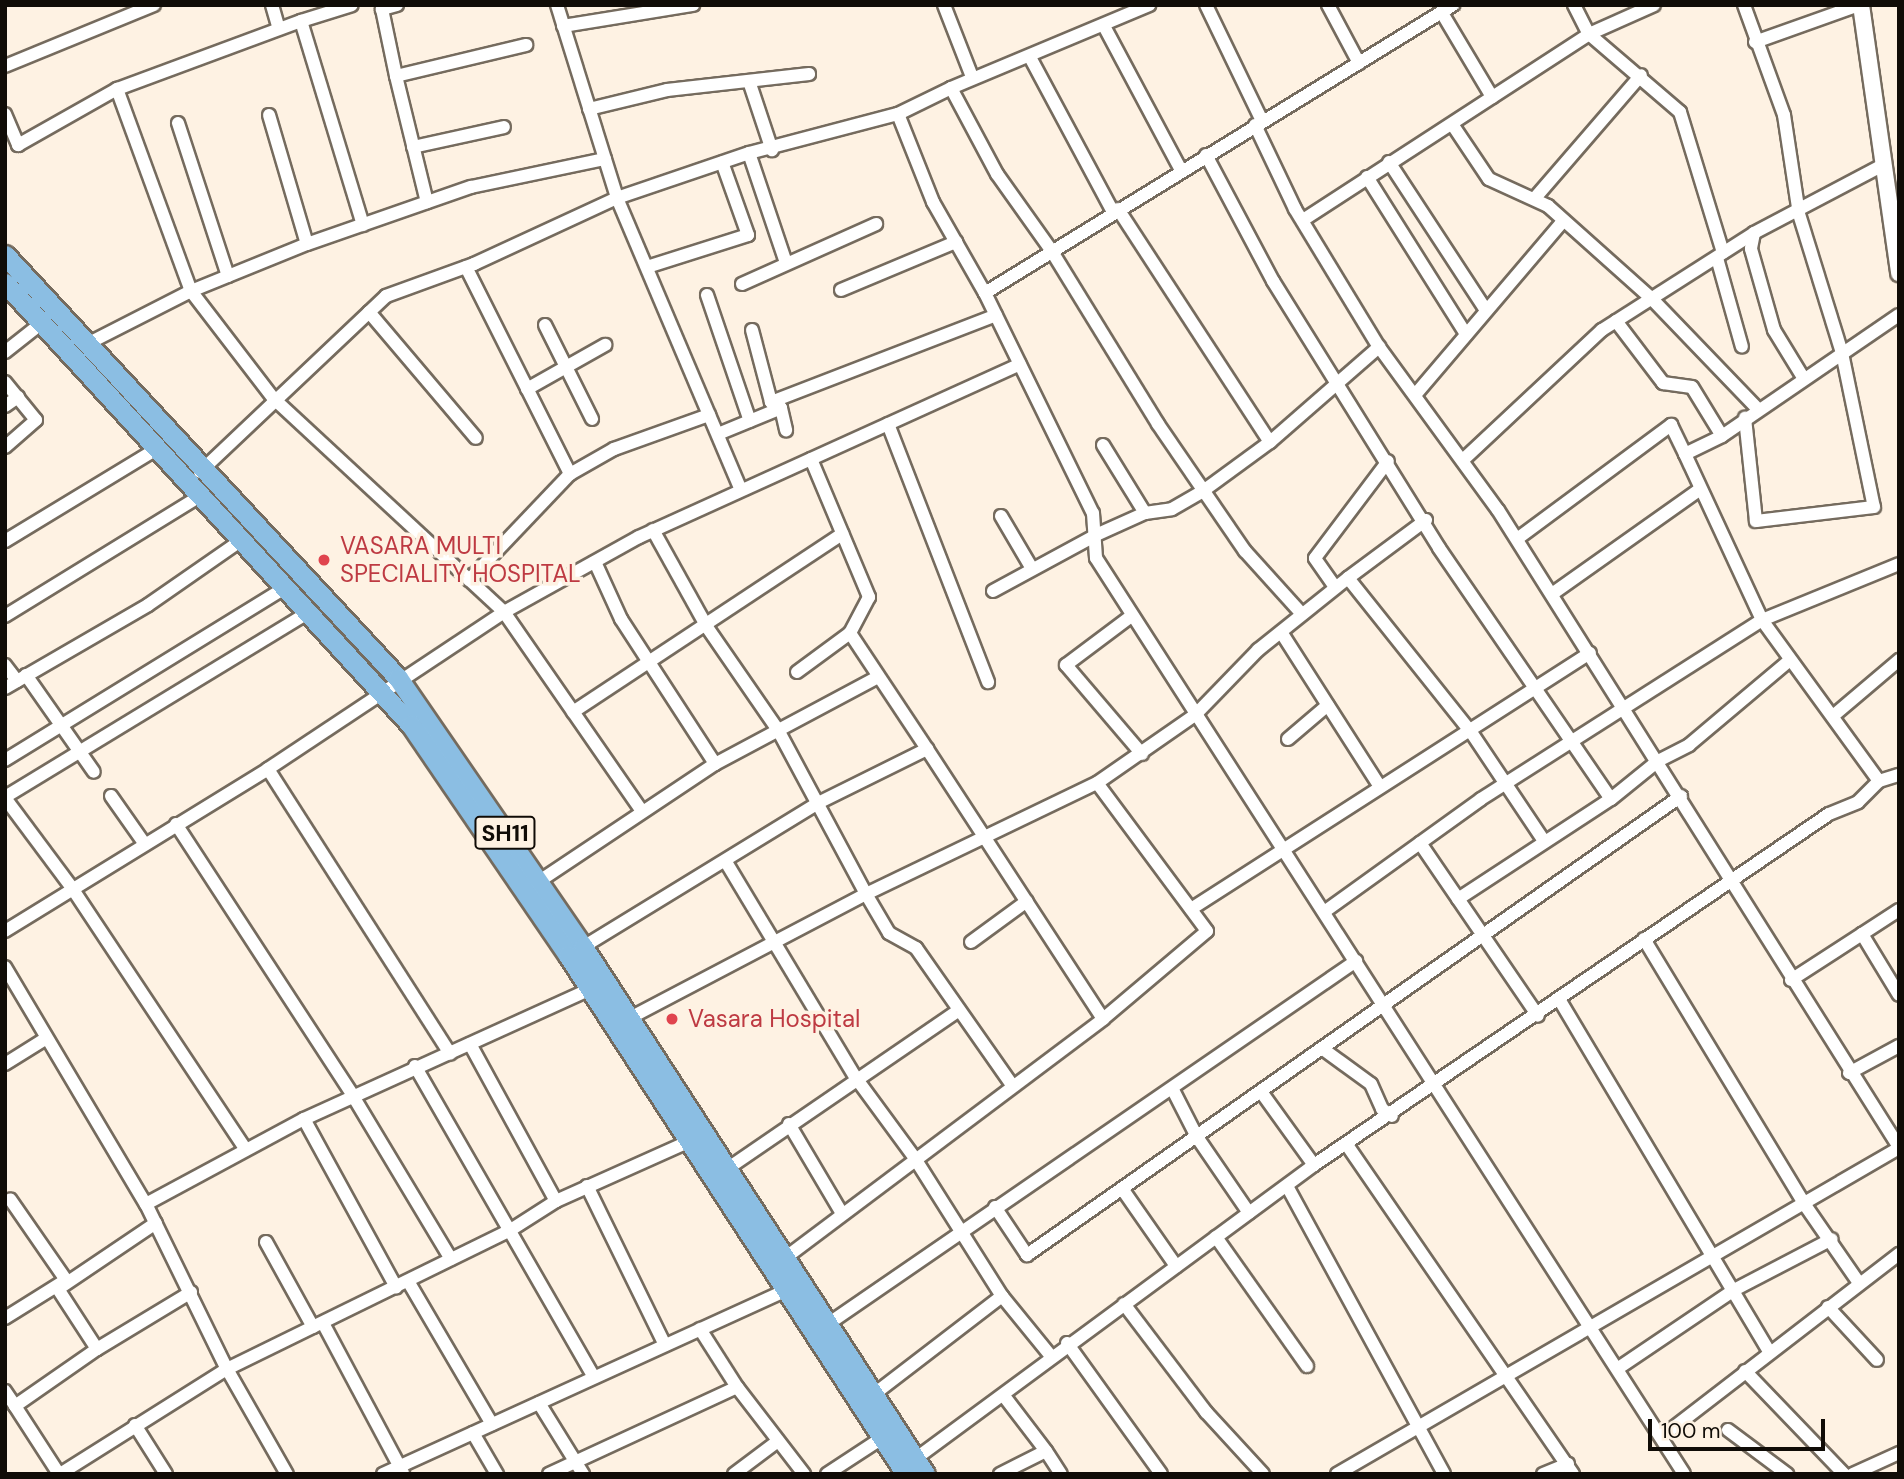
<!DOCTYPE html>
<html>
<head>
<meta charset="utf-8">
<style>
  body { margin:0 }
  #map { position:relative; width:1904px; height:1479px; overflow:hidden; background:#fef2e3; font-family:"DM Sans",sans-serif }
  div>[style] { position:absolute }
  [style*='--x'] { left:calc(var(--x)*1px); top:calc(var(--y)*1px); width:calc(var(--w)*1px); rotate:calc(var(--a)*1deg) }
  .roads { filter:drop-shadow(2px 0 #756b5e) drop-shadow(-2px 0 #756b5e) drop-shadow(0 2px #756b5e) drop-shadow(0 -2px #756b5e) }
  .minor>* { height:12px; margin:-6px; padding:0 6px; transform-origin:6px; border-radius:6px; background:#fff }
  .tertiary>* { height:16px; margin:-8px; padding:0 8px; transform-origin:8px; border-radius:8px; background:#fff }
  .primary>* { height:19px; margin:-9.5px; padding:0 9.5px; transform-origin:9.5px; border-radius:9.5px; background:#8bbee3 }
  .dots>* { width:19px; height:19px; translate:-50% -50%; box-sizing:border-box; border:4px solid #fef2e3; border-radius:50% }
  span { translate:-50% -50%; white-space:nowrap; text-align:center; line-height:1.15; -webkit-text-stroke:7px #fef2e3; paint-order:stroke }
  .shield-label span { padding:2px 5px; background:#fef2e3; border:2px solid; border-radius:5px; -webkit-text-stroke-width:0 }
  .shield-label { font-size:23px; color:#100c07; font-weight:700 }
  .health-label { font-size:24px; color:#be3a42 }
  .left { translate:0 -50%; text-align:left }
  .frame { position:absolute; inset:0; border:7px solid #100c07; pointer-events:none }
  .scale { position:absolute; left:1648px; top:1419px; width:177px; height:32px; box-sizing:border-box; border:4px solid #100c07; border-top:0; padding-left:9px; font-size:21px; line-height:24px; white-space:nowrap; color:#100c07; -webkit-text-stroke:5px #fef2e3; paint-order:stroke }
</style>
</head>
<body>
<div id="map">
  <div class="roads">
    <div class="minor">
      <i style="--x:272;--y:5;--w:22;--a:74"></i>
      <i style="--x:397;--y:5;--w:16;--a:165"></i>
      <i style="--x:382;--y:9;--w:68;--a:78.2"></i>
      <i style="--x:396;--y:76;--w:134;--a:-13.4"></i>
      <i style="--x:557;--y:5;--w:202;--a:72.7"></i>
      <i style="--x:617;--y:198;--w:139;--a:-18.8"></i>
      <i style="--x:749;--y:153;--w:154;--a:-14.7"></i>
      <i style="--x:898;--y:114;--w:95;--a:68.3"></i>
      <i style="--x:933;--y:202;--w:105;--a:60.3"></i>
      <i style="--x:985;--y:293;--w:245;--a:63.9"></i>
      <i style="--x:1093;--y:513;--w:45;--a:86.2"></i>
      <i style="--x:1096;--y:558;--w:1088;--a:57.3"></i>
      <i style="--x:944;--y:5;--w:77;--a:68.7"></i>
      <i style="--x:1206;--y:5;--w:129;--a:64.2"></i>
      <i style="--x:1328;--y:5;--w:66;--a:61.9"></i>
      <i style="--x:1574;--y:5;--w:33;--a:63"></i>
      <i style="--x:1589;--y:34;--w:120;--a:40.6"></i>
      <i style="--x:1680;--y:112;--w:147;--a:73"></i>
      <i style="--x:1744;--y:5;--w:117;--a:70"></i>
      <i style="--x:1784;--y:115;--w:100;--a:81.4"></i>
      <i style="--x:1799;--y:214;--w:145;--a:72.8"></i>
      <i style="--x:1842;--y:353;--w:157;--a:78.3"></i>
      <i style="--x:1874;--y:507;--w:119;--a:173.2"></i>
      <i style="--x:1756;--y:521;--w:104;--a:-96.1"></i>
      <i style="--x:1442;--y:13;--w:98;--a:59.2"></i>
      <i style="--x:301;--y:21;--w:53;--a:-17.4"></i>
      <i style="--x:563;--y:26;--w:132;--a:-9.2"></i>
      <i style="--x:1104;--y:26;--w:163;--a:61.9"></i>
      <i style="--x:1755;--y:42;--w:110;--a:-19.6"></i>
      <i style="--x:1031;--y:59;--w:174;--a:61.8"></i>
      <i style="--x:5;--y:66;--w:161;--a:-22.3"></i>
      <i style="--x:396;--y:76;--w:130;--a:76.2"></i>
      <i style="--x:749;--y:81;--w:73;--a:71.6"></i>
      <i style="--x:951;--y:88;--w:215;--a:-22.7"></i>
      <i style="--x:589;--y:109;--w:80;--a:-13.7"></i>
      <i style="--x:667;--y:90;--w:143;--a:-6.4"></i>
      <i style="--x:5;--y:114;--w:34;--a:67"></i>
      <i style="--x:18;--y:145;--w:114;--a:-29.5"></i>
      <i style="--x:898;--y:114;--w:59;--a:-26.1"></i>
      <i style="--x:951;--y:88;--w:98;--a:61.9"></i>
      <i style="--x:997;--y:174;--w:93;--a:54.6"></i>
      <i style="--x:1051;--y:250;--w:204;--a:58.4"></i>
      <i style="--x:1158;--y:424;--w:154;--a:55.6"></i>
      <i style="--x:1245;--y:551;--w:85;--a:47.9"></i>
      <i style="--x:269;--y:115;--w:134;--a:73.6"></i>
      <i style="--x:178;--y:123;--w:161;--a:71.9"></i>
      <i style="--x:1452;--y:124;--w:66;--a:56.1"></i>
      <i style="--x:1489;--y:179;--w:65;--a:24.6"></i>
      <i style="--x:1548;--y:206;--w:140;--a:41.8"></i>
      <i style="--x:1652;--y:299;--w:154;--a:46.1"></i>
      <i style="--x:1255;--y:125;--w:93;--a:64.5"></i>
      <i style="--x:1295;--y:209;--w:162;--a:58.7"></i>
      <i style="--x:1379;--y:347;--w:202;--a:53.9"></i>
      <i style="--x:1498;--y:510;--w:753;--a:57.81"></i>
      <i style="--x:413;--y:147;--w:93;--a:-12.4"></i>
      <i style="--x:749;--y:153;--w:116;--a:71.4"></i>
      <i style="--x:1206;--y:155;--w:143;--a:62"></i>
      <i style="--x:1273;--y:281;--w:314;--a:58.1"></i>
      <i style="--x:1439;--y:548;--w:304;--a:55.6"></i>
      <i style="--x:1611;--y:799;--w:60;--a:-39"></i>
      <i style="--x:1658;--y:761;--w:35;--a:-27"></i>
      <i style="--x:1689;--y:745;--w:132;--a:-40.1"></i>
      <i style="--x:1389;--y:162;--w:177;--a:56.8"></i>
      <i style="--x:1367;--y:177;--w:186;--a:57.8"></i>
      <i style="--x:1535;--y:198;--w:162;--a:-49.2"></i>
      <i style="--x:1118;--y:209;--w:278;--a:56.9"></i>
      <i style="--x:1303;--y:220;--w:341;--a:-33"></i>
      <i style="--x:1589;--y:34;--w:71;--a:-24"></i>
      <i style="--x:363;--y:225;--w:213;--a:-106.9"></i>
      <i style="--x:301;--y:21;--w:196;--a:159.7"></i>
      <i style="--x:117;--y:89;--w:215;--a:69.9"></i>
      <i style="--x:191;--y:291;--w:135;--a:52.5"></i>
      <i style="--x:273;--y:398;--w:315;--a:42.8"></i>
      <i style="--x:504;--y:612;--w:241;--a:55.3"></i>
      <i style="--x:1754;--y:233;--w:16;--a:101"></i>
      <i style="--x:1751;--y:249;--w:84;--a:74.1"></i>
      <i style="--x:1774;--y:330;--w:57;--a:58.5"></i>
      <i style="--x:1717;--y:258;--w:92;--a:74.3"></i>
      <i style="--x:466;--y:267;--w:232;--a:63.3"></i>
      <i style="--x:570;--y:474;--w:51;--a:-29.6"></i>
      <i style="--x:614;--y:449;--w:101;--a:-19.7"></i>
      <i style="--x:647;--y:267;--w:106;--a:-17.6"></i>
      <i style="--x:748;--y:235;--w:77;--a:-109.6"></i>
      <i style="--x:742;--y:284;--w:147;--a:-24.1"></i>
      <i style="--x:841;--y:290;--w:125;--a:-22.7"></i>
      <i style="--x:985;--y:293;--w:550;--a:-31.61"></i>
      <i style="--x:707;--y:295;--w:133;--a:71.2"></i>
      <i style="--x:369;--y:312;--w:165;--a:49.7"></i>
      <i style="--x:1616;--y:321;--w:78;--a:52.8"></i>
      <i style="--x:1663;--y:383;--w:29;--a:8"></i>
      <i style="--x:1692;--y:387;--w:57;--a:58.5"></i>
      <i style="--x:545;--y:325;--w:105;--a:63.4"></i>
      <i style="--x:752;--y:330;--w:74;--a:75.2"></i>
      <i style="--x:87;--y:344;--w:117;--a:-27"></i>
      <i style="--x:191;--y:291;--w:125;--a:-22.1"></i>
      <i style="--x:307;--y:244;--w:174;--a:-19.2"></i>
      <i style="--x:471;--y:187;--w:137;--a:-11.8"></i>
      <i style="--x:5;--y:352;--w:48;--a:-38.3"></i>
      <i style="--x:5;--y:382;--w:49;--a:50.8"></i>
      <i style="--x:36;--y:420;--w:41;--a:138.9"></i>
      <i style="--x:527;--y:389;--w:90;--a:-29.4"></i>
      <i style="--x:1415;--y:395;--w:227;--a:-49.6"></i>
      <i style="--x:5;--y:406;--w:16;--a:-35"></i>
      <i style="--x:781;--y:408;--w:23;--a:77"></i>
      <i style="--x:888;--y:424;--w:277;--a:68.8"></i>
      <i style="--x:718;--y:434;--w:68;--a:-22.4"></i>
      <i style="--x:781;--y:408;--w:12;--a:-149"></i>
      <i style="--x:771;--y:402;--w:241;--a:-21.1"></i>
      <i style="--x:1103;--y:445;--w:80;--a:58.3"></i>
      <i style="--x:1685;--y:454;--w:183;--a:65.1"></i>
      <i style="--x:1762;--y:620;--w:199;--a:54"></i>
      <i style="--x:811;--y:459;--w:150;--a:67.2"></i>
      <i style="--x:869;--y:597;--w:41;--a:117.8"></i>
      <i style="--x:1464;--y:459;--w:189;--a:-43.1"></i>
      <i style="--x:1602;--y:330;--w:180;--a:-32.5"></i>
      <i style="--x:1754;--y:233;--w:146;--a:-27.8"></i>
      <i style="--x:200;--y:472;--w:256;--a:-43.4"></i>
      <i style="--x:386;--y:296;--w:94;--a:-20"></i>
      <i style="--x:474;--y:264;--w:157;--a:-24.8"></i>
      <i style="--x:617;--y:198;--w:317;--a:67"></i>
      <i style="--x:1001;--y:516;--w:59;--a:59.5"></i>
      <i style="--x:1426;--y:520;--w:97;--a:143.4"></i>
      <i style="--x:1348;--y:578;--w:197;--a:51.4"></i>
      <i style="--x:1471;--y:732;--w:131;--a:56.2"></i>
      <i style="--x:1517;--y:539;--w:192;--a:-36.5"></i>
      <i style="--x:1671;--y:425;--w:32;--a:64"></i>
      <i style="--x:1685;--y:454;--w:41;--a:-25.9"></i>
      <i style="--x:1722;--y:436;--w:214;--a:-34.4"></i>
      <i style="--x:5;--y:541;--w:179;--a:-31.3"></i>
      <i style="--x:595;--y:562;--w:63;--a:65.5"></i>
      <i style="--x:621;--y:619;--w:173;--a:57"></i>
      <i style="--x:469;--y:580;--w:146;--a:-46.4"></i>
      <i style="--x:1335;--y:587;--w:35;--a:-125"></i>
      <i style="--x:1315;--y:558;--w:121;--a:-53"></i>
      <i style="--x:993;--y:591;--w:117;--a:-28.5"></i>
      <i style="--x:1096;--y:535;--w:54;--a:-24.2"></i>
      <i style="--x:1145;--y:513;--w:27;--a:-8"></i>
      <i style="--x:1172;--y:509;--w:36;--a:-30"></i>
      <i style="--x:1203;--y:491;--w:83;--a:-36.2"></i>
      <i style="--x:1270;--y:442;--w:145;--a:-41.1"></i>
      <i style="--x:1552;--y:594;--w:180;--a:-35.3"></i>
      <i style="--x:5;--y:616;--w:229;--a:-31.6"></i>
      <i style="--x:1130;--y:617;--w:80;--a:143.1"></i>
      <i style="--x:1066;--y:665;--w:117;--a:49.5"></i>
      <i style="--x:1281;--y:632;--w:184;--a:57.4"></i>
      <i style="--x:5;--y:665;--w:20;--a:53"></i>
      <i style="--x:797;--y:672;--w:66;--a:-36.3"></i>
      <i style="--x:850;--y:633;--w:139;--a:56.4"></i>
      <i style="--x:26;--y:675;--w:118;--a:55"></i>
      <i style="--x:5;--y:688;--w:165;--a:-30.1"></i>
      <i style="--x:148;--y:605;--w:112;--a:-34.8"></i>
      <i style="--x:573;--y:712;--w:323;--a:-33.5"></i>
      <i style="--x:1833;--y:716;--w:87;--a:-40.3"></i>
      <i style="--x:1288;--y:739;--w:52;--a:-40.4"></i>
      <i style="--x:5;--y:760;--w:329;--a:-31.6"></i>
      <i style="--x:268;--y:769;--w:338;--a:57.4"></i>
      <i style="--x:111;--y:796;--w:57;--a:54.9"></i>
      <i style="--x:5;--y:797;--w:354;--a:-31.3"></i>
      <i style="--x:5;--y:798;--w:112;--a:53.3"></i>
      <i style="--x:72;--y:888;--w:312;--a:56.4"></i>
      <i style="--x:176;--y:824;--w:325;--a:56.9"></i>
      <i style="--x:353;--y:1096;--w:190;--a:59"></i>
      <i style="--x:1420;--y:843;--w:209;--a:55.7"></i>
      <i style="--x:726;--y:862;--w:252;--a:59"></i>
      <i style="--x:856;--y:1078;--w:98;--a:53.7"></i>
      <i style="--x:914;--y:1157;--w:165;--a:57.7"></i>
      <i style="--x:1002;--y:1296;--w:163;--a:142.5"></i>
      <i style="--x:538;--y:882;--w:213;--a:-33.7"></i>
      <i style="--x:715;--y:764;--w:185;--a:-28.1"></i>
      <i style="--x:1458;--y:899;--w:183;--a:-33.2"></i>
      <i style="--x:1191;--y:909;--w:474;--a:-32.7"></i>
      <i style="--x:1324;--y:912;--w:193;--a:-35.7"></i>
      <i style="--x:1481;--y:799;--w:333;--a:-32.5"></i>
      <i style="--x:1762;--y:620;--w:148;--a:-22.2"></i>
      <i style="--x:5;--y:931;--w:309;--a:-31.6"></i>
      <i style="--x:268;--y:769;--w:283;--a:-33.6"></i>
      <i style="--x:504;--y:612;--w:154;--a:-29.1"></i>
      <i style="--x:639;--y:537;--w:418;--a:-24.4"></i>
      <i style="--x:1862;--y:934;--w:44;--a:-33"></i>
      <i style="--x:1644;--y:939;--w:311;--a:58.8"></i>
      <i style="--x:1805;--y:1205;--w:95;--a:55.3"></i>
      <i style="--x:971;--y:942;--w:69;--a:-36.2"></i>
      <i style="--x:583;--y:947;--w:276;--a:-31.5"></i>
      <i style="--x:818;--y:803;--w:122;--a:-26.4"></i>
      <i style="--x:927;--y:749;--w:322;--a:56.9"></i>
      <i style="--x:1103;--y:1019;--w:136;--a:-40.2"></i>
      <i style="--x:1207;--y:931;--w:184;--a:-126.6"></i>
      <i style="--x:1097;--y:783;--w:119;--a:-34.8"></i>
      <i style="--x:1195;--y:715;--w:91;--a:-45.9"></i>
      <i style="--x:1258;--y:650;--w:115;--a:-38.7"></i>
      <i style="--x:5;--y:967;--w:276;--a:59.3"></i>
      <i style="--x:146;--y:1204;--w:184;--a:63.9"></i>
      <i style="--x:227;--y:1369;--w:121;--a:60.3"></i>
      <i style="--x:1791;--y:980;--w:85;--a:-32.9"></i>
      <i style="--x:1862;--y:934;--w:71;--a:58.8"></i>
      <i style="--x:1559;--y:999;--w:409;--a:59.2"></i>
      <i style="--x:626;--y:1020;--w:271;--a:-27.7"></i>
      <i style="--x:866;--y:894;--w:186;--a:-118.2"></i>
      <i style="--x:778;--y:730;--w:125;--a:-124.6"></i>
      <i style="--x:707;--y:627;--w:111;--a:-119.1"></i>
      <i style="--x:470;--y:1044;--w:179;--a:61.3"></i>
      <i style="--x:1323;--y:1049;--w:59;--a:36.1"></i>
      <i style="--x:1371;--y:1084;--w:27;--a:66"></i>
      <i style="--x:1382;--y:1109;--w:12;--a:35"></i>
      <i style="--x:5;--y:1064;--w:47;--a:-32"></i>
      <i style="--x:415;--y:1066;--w:359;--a:60.1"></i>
      <i style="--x:1849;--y:1073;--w:57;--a:-28.4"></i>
      <i style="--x:1012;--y:1085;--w:167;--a:-125"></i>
      <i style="--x:916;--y:948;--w:31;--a:-151"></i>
      <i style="--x:889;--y:933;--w:45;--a:-120.5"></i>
      <i style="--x:866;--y:894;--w:256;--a:-25.7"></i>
      <i style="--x:1173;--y:1090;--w:53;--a:62.9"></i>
      <i style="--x:1197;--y:1137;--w:92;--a:55.6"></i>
      <i style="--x:1262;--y:1093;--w:89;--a:54.2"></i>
      <i style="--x:304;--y:1119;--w:192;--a:61.3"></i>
      <i style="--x:789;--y:1124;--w:102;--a:59.4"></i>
      <i style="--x:1347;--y:1145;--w:399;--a:55.5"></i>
      <i style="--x:727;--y:1169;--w:278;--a:-34.4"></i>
      <i style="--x:587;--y:1186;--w:177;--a:63.9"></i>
      <i style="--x:1287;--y:1186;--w:328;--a:61.4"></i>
      <i style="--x:1123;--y:1190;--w:93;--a:55.1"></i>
      <i style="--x:146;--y:1204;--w:179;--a:-28.3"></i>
      <i style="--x:304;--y:1119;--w:314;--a:-24.4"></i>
      <i style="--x:995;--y:1207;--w:58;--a:56.3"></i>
      <i style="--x:1027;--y:1255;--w:799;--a:-35.06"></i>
      <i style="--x:1216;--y:1237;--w:158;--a:54.8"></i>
      <i style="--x:266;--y:1242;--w:97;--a:61.1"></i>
      <i style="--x:785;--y:1258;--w:398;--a:-36.9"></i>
      <i style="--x:408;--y:1281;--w:166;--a:59.6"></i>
      <i style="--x:1002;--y:1296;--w:77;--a:50.8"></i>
      <i style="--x:1124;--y:1304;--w:136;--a:52.8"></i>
      <i style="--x:1206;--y:1412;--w:84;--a:47.4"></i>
      <i style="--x:1828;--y:1307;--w:72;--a:47.2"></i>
      <i style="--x:5;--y:1318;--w:72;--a:-31.9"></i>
      <i style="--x:66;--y:1280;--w:98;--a:-124.7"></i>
      <i style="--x:323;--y:1323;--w:170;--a:61.9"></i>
      <i style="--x:828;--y:1324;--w:641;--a:-34.51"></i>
      <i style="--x:700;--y:1329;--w:69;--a:57.5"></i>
      <i style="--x:1067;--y:1343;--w:161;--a:54.3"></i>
      <i style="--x:97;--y:1349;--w:110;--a:-31.2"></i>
      <i style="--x:1620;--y:1367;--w:138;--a:-34"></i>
      <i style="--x:1734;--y:1290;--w:110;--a:-27.5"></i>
      <i style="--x:1745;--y:1371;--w:143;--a:46.1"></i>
      <i style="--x:5;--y:1391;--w:18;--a:56"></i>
      <i style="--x:15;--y:1406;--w:100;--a:-34.8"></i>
      <i style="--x:97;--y:1349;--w:72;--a:-123"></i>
      <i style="--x:58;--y:1289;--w:118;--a:-34"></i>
      <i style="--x:1004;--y:1396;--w:69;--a:52.6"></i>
      <i style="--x:539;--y:1403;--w:84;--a:58.2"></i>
      <i style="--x:15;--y:1406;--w:81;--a:57.1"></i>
      <i style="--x:135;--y:1425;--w:58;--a:57.7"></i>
      <i style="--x:1728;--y:1430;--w:74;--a:36.7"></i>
      <i style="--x:473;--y:1433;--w:48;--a:59.7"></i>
      <i style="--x:1664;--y:1435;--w:297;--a:-37.6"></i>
      <i style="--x:911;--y:1462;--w:501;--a:-36.39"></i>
      <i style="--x:1314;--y:1165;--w:623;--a:-34.28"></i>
      <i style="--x:1829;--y:814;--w:31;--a:-22"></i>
      <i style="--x:1858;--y:802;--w:30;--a:-45"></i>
      <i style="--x:1879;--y:781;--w:21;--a:-17"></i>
      <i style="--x:60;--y:1474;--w:197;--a:-32.2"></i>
      <i style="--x:227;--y:1369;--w:314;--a:-26.1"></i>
      <i style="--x:509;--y:1231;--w:56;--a:-32.6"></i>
      <i style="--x:556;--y:1201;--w:145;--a:-24.1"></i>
      <i style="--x:383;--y:1474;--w:449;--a:-24.5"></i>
      <i style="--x:549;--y:1474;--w:207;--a:-24.8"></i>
      <i style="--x:737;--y:1387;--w:110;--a:52.4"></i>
      <i style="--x:734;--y:1474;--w:55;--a:-36.9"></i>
      <i style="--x:827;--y:1474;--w:66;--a:-33.2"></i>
      <i style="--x:1000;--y:1474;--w:51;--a:-26.6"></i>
      <i style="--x:1046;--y:1451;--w:27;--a:57"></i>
      <i style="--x:1337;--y:1474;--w:650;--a:-30.12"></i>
      <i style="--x:1543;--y:1474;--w:27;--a:-22"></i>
      <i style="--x:1853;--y:1474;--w:51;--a:-24.5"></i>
    </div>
    <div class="tertiary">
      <i style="--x:1861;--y:5;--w:271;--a:81.9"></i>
    </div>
    <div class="primary">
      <i style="--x:5;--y:255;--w:577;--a:47.11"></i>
      <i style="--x:398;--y:678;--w:326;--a:55.5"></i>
      <i style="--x:583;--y:947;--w:628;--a:57.02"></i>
      <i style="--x:5;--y:283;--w:600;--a:47.43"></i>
      <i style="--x:411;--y:725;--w:278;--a:55.7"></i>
      <i style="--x:568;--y:955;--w:619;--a:56.93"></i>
    </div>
  </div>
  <div class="dots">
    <i style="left:324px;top:560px;background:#e0444e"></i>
    <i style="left:672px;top:1019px;background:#e0444e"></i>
  </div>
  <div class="shield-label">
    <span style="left:505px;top:833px">SH11</span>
  </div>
  <div class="health-label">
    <span class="left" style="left:340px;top:560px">VASARA MULTI<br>SPECIALITY HOSPITAL</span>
    <span class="left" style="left:688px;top:1019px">Vasara Hospital</span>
  </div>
  <div class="frame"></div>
  <div class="scale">100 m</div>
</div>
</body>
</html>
